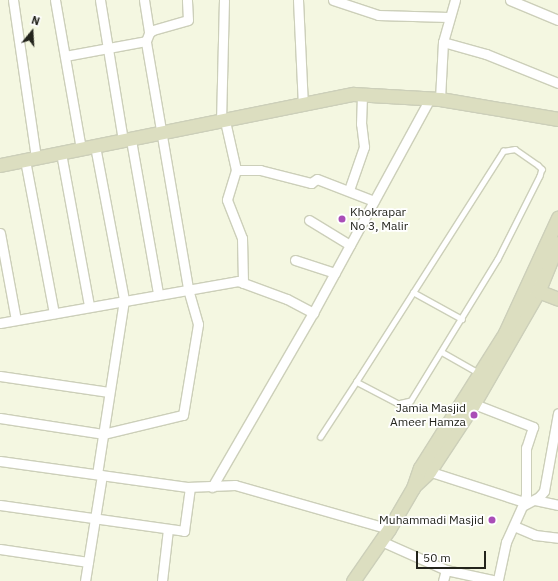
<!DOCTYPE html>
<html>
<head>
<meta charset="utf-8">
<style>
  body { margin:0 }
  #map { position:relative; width:558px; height:581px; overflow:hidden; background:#f4f7e1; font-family:"IBM Plex Sans",sans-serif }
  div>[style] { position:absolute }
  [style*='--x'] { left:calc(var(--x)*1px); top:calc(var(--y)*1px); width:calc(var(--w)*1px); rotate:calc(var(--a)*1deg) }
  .roads { filter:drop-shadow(1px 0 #cccfb9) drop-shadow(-1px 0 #cccfb9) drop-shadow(0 1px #cccfb9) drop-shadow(0 -1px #cccfb9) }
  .lane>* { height:4.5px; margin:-2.25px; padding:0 2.25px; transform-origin:2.25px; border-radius:2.25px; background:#fff }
  .street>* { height:9px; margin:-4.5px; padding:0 4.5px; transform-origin:4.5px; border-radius:4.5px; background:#fff }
  .secondary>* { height:13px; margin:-6.5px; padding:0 6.5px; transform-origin:6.5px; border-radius:6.5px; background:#dcdec0 }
  .dots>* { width:11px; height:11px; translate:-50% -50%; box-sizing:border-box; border:2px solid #fff; border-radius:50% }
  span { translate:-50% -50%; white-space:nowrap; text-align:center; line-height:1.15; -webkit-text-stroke:3.5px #fff; paint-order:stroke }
  .poi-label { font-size:12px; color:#23241c }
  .left { translate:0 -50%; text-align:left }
  .right { translate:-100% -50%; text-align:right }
  .north { position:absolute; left:12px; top:12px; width:40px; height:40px; -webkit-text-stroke:3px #fff; paint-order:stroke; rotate:18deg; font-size:11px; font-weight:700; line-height:16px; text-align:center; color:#23241c }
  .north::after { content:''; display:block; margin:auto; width:14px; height:18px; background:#23241c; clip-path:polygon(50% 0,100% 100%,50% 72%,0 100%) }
  .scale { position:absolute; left:416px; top:551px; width:70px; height:18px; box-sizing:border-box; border:2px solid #23241c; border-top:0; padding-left:5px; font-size:12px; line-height:14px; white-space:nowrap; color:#23241c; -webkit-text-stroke:3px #fff; paint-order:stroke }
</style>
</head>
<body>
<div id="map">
  <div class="roads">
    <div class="lane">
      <i style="--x:413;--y:292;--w:56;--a:28.9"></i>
      <i style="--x:442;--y:352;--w:43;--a:29.6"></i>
      <i style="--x:320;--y:437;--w:66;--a:-56.8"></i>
      <i style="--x:356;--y:382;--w:274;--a:-57.5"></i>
      <i style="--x:503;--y:151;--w:12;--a:-9"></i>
      <i style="--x:515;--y:149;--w:28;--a:35"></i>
      <i style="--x:538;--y:165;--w:6;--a:45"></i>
      <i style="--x:542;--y:169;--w:7;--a:106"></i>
      <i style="--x:540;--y:176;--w:93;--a:116.8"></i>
      <i style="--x:498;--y:259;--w:167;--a:121.5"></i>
      <i style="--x:411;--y:401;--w:13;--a:167"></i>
      <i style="--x:398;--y:404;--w:47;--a:-152.4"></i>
    </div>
    <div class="street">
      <i style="--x:13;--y:0;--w:160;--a:81.7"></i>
      <i style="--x:55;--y:0;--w:151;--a:80.1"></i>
      <i style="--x:100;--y:0;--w:143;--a:80.7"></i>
      <i style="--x:144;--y:0;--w:33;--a:81"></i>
      <i style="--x:298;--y:0;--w:105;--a:87.3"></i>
      <i style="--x:333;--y:0;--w:47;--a:18.4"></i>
      <i style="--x:378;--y:15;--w:70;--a:1.6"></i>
      <i style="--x:510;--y:0;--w:52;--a:22.6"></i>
      <i style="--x:443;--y:42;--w:45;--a:15.6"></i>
      <i style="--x:486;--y:54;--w:78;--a:21.9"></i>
      <i style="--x:65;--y:56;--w:82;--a:-10.5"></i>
      <i style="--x:440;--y:99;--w:57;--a:-87"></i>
      <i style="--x:443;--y:42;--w:44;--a:-74.1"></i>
      <i style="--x:225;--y:121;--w:50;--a:77.3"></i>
      <i style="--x:236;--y:170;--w:31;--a:107"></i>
      <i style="--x:227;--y:200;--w:41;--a:68.5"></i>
      <i style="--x:242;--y:238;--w:45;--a:88.7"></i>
      <i style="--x:221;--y:122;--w:122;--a:-88.6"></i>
      <i style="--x:131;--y:140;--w:155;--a:80"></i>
      <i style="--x:95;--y:146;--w:157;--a:79.3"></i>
      <i style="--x:124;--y:300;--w:176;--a:98.8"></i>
      <i style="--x:61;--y:153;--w:156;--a:79.6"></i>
      <i style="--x:25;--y:160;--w:156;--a:79.3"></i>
      <i style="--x:236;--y:170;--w:24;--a:0"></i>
      <i style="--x:260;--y:170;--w:53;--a:14.3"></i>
      <i style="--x:311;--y:183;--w:7;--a:-34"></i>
      <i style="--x:317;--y:179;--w:61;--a:21.1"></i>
      <i style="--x:349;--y:190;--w:46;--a:-70.8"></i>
      <i style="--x:364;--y:147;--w:23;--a:-97"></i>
      <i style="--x:361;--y:124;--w:30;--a:-88"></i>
      <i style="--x:309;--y:220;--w:48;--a:31.4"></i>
      <i style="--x:0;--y:233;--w:88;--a:79.6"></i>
      <i style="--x:295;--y:260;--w:42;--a:18"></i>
      <i style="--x:0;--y:323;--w:242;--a:-10"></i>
      <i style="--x:238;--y:281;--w:52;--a:20.2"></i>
      <i style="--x:287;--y:299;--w:30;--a:28"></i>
      <i style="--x:0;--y:376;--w:110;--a:8.4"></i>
      <i style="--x:469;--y:402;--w:69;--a:21.3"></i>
      <i style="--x:533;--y:427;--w:22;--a:108"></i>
      <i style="--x:526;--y:448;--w:47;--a:90"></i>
      <i style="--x:526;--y:495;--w:7;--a:106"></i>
      <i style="--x:0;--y:418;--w:104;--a:8.8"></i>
      <i style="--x:103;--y:434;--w:82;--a:-13.4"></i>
      <i style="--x:183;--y:415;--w:92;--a:-80.6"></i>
      <i style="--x:198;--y:324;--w:37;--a:-106"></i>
      <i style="--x:188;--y:288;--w:251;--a:-99.7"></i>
      <i style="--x:146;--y:41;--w:9;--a:-69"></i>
      <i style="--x:149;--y:33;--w:5;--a:-37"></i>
      <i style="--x:153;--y:30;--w:36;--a:-16"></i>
      <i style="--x:188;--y:20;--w:20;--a:-93"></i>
      <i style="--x:0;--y:461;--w:189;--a:7.9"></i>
      <i style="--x:187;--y:487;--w:48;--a:-2.4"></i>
      <i style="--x:235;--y:485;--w:160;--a:15.9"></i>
      <i style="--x:425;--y:470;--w:104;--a:17.9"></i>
      <i style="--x:524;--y:502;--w:44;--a:114.2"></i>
      <i style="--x:506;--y:542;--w:40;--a:102"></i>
      <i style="--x:212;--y:487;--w:201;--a:-59.9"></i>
      <i style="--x:313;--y:313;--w:245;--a:-61.4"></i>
      <i style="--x:535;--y:500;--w:24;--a:12"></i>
      <i style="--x:0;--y:505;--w:186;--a:8"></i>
      <i style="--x:184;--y:531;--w:44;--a:-82.2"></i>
      <i style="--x:524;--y:505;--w:17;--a:-28"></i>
      <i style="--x:539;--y:497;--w:8;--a:-50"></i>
      <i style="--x:544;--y:491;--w:79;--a:-79.8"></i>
      <i style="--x:514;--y:526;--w:23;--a:23"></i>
      <i style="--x:535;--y:535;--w:23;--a:7"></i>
      <i style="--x:381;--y:541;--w:71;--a:24"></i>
      <i style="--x:446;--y:570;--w:52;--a:12.2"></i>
      <i style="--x:0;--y:549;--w:89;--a:8.4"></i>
      <i style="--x:85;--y:581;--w:107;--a:-80.9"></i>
      <i style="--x:162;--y:581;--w:52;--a:-83.4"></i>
      <i style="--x:443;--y:581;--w:11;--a:-75"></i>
    </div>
    <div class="secondary">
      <i style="--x:0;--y:165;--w:360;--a:-11.4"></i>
      <i style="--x:353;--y:94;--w:87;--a:3.3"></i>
      <i style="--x:440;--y:99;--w:120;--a:9.6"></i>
      <i style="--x:530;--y:288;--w:30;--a:21"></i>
      <i style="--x:415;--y:485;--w:19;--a:-43"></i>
      <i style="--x:429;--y:472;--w:80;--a:-56.7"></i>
      <i style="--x:473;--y:405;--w:130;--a:-60.1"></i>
      <i style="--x:538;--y:292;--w:53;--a:-67.8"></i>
      <i style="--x:353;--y:581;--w:63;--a:-55.3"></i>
      <i style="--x:389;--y:529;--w:48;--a:-59.7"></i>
      <i style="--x:413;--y:488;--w:21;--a:-71"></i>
      <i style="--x:420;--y:468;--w:160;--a:-57.8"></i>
      <i style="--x:505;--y:333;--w:127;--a:-65.3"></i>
    </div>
  </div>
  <div class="dots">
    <i style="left:342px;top:219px;background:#aa4db7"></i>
    <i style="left:474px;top:415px;background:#aa4db7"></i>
    <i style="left:492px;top:520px;background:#aa4db7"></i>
  </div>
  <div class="poi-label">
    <span class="left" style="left:350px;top:219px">Khokrapar<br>No 3, Malir</span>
    <span class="right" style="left:466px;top:415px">Jamia Masjid<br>Ameer Hamza</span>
    <span class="right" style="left:484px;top:520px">Muhammadi Masjid</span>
  </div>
  <div class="north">N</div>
  <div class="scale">50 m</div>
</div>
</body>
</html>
